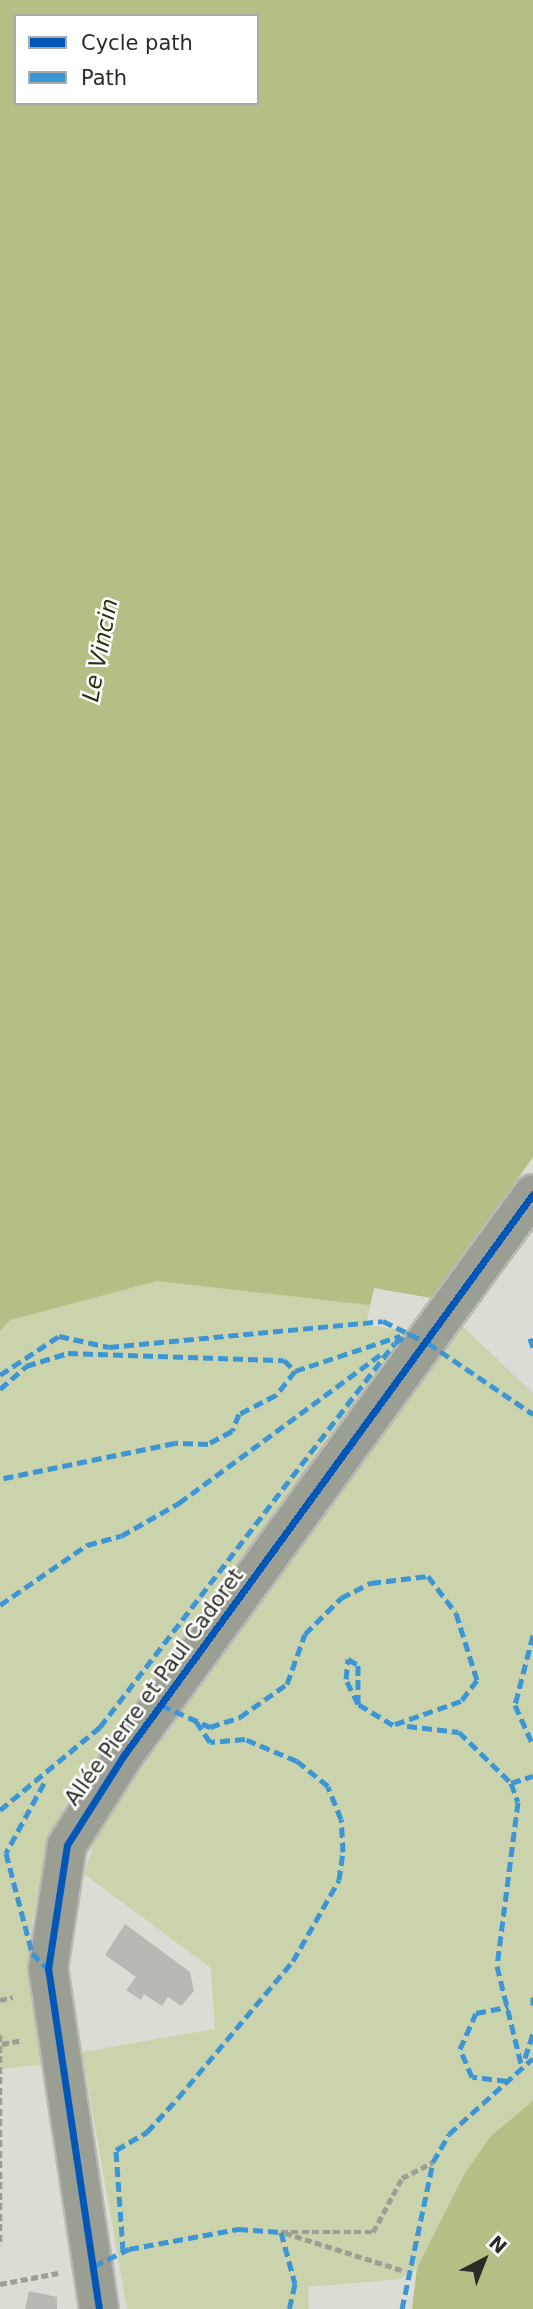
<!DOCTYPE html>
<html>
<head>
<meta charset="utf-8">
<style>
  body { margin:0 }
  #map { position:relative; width:533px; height:2309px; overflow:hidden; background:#dbddd4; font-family:"DejaVu Sans",sans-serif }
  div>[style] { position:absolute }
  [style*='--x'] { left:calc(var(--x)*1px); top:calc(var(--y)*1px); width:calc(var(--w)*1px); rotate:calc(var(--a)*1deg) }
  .green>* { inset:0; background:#cad3ab }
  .water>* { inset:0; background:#b4bf86 }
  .building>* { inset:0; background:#b8b9b2 }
  .path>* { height:4.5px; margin-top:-2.25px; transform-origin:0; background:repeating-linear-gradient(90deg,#9d9f97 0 7px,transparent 0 10.5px) }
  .roads { filter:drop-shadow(2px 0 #b7b9b2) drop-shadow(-2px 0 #b7b9b2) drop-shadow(0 2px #b7b9b2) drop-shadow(0 -2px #b7b9b2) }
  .minor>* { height:38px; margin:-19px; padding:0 19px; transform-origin:19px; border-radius:19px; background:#9b9e93 }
  .quiet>* { height:5px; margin-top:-2.5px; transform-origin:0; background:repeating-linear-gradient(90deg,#3c96d6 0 10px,transparent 0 15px) }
  .cycleway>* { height:7px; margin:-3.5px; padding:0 3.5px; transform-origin:3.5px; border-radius:3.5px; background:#0057b8 }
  span { translate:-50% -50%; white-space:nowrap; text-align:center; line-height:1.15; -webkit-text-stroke:5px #fff; paint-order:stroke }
  .street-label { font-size:21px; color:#2b2c26 }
  .water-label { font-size:23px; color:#2b310f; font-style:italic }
  .legend { position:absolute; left:14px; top:14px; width:245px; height:91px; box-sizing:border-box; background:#fff; border:2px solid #aaaba8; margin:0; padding:9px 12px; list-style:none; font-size:21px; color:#2b2c26 }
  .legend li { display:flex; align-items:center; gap:14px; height:35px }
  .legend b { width:35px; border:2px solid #aaaba8 }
  .north { position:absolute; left:449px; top:2225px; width:70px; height:70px; -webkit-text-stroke:5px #fff; paint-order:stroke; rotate:42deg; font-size:19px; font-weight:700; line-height:28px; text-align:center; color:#2b2c26 }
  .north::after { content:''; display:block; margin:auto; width:24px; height:32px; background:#2b2c26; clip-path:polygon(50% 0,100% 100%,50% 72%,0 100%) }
</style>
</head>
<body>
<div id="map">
  <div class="green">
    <i style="clip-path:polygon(evenodd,0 0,533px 0,533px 1157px,432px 1298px,374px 1288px,366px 1325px,416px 1332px,66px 1804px,50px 1835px,32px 1922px,42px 2064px,0 2069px,0 0,16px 16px,257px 16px,257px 103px,16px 103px,16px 16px)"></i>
    <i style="clip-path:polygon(461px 1325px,533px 1393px,533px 2177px,437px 2230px,417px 2268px,400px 2279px,308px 2287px,309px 2309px,127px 2309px,82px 2052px,215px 2029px,211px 1968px,84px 1874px,99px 1828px)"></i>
  </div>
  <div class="water">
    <i style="clip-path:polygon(evenodd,0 0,533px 0,533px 1157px,432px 1298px,374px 1288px,370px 1305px,157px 1281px,10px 1320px,0 1331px,0 0,16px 16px,257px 16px,257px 103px,16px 103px,16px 16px)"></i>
    <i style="clip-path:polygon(533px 2101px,533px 2309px,412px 2309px,417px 2268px,465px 2173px,491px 2136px)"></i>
  </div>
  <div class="building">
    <i style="clip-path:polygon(125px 1924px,190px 1972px,194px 1991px,181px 2006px,168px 1997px,162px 2006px,144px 1994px,141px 2000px,126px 1990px,136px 1977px,105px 1955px)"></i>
    <i style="clip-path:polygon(29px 2291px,57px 2297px,57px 2309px,25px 2309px)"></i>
  </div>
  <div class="path">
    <i style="--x:0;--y:2000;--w:13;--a:-13"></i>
    <i style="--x:0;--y:2035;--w:210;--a:90"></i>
    <i style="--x:2;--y:2044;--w:20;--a:-11"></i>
    <i style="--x:281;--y:2232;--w:92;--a:0"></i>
    <i style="--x:373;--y:2232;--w:61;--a:-61.8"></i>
    <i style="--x:402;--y:2178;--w:35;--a:-27"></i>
    <i style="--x:285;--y:2233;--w:126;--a:17.6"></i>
    <i style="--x:0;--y:2284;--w:59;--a:-10.7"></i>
  </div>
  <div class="roads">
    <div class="minor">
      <i style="--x:99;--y:2309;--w:344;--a:-98.5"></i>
      <i style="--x:48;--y:1969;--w:125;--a:-81.3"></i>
      <i style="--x:67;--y:1845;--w:107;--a:-57.7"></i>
      <i style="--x:124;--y:1755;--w:694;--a:-53.91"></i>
    </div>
  </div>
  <div class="quiet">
    <i style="--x:530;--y:1338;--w:10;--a:73"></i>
    <i style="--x:295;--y:1371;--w:111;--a:-18.4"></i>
    <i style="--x:0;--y:1375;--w:71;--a:-33.5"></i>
    <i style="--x:59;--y:1336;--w:51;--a:12.4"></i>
    <i style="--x:109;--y:1347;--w:275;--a:-5.4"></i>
    <i style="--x:383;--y:1321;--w:50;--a:26.1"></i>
    <i style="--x:428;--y:1343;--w:127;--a:34.1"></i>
    <i style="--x:0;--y:1389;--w:35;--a:-41"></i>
    <i style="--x:26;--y:1366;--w:44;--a:-17.2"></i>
    <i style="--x:68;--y:1353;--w:216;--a:1.9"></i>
    <i style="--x:284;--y:1360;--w:16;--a:45"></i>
    <i style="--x:295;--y:1371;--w:31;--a:128"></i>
    <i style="--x:276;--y:1395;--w:42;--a:152.8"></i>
    <i style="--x:239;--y:1414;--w:18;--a:112"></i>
    <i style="--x:232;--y:1431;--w:27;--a:152"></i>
    <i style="--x:208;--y:1444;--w:33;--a:-178"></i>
    <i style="--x:175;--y:1443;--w:179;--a:168.4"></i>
    <i style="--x:0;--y:1605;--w:106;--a:-34.6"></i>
    <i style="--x:87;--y:1545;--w:35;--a:-15"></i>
    <i style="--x:121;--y:1536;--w:67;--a:-29.6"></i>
    <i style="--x:179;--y:1503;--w:255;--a:-36.4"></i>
    <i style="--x:533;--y:1635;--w:72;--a:104.4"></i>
    <i style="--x:515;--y:1705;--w:44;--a:65.8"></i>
    <i style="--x:161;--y:1705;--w:54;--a:24.2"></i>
    <i style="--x:210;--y:1727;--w:32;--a:-18"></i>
    <i style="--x:240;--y:1717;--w:57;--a:-35.1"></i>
    <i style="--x:287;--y:1684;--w:53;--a:-70.2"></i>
    <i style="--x:305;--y:1634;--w:51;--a:-45"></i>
    <i style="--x:341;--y:1598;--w:34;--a:-27"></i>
    <i style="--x:371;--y:1583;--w:57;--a:-7"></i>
    <i style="--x:428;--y:1576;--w:46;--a:52.9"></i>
    <i style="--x:456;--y:1613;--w:70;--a:72.6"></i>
    <i style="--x:477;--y:1680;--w:26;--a:127"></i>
    <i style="--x:461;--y:1701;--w:72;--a:160.6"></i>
    <i style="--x:393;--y:1725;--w:41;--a:-149"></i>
    <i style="--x:358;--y:1704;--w:28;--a:-116"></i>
    <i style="--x:346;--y:1679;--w:20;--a:-84"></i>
    <i style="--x:348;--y:1659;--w:12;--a:31"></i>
    <i style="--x:358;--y:1665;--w:39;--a:90"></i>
    <i style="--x:407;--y:1726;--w:52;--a:6.6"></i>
    <i style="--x:459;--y:1732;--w:73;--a:44.4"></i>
    <i style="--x:511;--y:1783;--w:20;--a:70"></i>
    <i style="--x:518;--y:1802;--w:165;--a:97.3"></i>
    <i style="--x:497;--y:1966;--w:105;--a:76.2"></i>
    <i style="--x:44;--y:1783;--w:80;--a:118.5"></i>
    <i style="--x:6;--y:1853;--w:103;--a:75.4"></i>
    <i style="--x:32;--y:1953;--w:23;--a:45"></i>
    <i style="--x:511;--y:1783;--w:23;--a:-18"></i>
    <i style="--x:0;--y:1810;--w:130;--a:-39.7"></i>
    <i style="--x:100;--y:1727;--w:484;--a:-52.5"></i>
    <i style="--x:395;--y:1343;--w:18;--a:-34"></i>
    <i style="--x:533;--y:1997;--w:8;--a:90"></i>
    <i style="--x:525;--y:2058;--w:26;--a:-72"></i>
    <i style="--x:507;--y:2081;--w:35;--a:-173"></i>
    <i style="--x:472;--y:2077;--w:30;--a:-113"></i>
    <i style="--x:460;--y:2049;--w:39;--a:-66"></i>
    <i style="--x:476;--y:2013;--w:33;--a:-11"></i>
    <i style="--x:123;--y:2251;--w:101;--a:-94"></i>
    <i style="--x:116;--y:2150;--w:36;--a:-30"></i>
    <i style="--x:147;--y:2132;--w:46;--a:-47.6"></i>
    <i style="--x:178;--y:2098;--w:179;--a:-50"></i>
    <i style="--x:293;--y:1961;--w:93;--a:-60.4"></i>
    <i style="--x:339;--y:1880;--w:28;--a:-82"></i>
    <i style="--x:343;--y:1852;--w:33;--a:-93"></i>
    <i style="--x:341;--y:1819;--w:35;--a:-112"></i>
    <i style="--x:328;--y:1786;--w:40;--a:-141"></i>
    <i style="--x:297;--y:1761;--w:56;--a:-157.1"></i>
    <i style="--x:245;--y:1739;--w:35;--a:175"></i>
    <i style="--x:210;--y:1742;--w:27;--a:-124"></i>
    <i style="--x:94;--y:2266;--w:39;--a:-26"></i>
    <i style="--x:129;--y:2249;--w:111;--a:-10.4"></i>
    <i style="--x:238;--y:2229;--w:43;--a:4"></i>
    <i style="--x:281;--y:2232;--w:54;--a:74.9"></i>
    <i style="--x:295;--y:2284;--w:26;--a:103"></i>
    <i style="--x:402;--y:2309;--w:150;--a:-78.1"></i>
    <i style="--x:433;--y:2162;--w:32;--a:-60"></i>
    <i style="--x:449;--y:2134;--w:113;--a:-42.1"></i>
  </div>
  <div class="cycleway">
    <i style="--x:99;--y:2309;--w:344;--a:-98.5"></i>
    <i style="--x:48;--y:1969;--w:125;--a:-81.3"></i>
    <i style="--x:67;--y:1845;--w:107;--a:-57.7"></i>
    <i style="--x:124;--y:1755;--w:694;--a:-53.91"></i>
  </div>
  <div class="street-label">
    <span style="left:154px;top:1687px;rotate:-54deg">Allée Pierre et Paul Cadoret</span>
  </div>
  <div class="water-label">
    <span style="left:100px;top:650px;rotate:-79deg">Le Vincin</span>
  </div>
  <ul class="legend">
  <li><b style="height:9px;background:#0057b8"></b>Cycle path</li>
  <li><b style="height:9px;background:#3c96d6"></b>Path</li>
  </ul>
  <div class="north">N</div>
</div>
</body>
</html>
